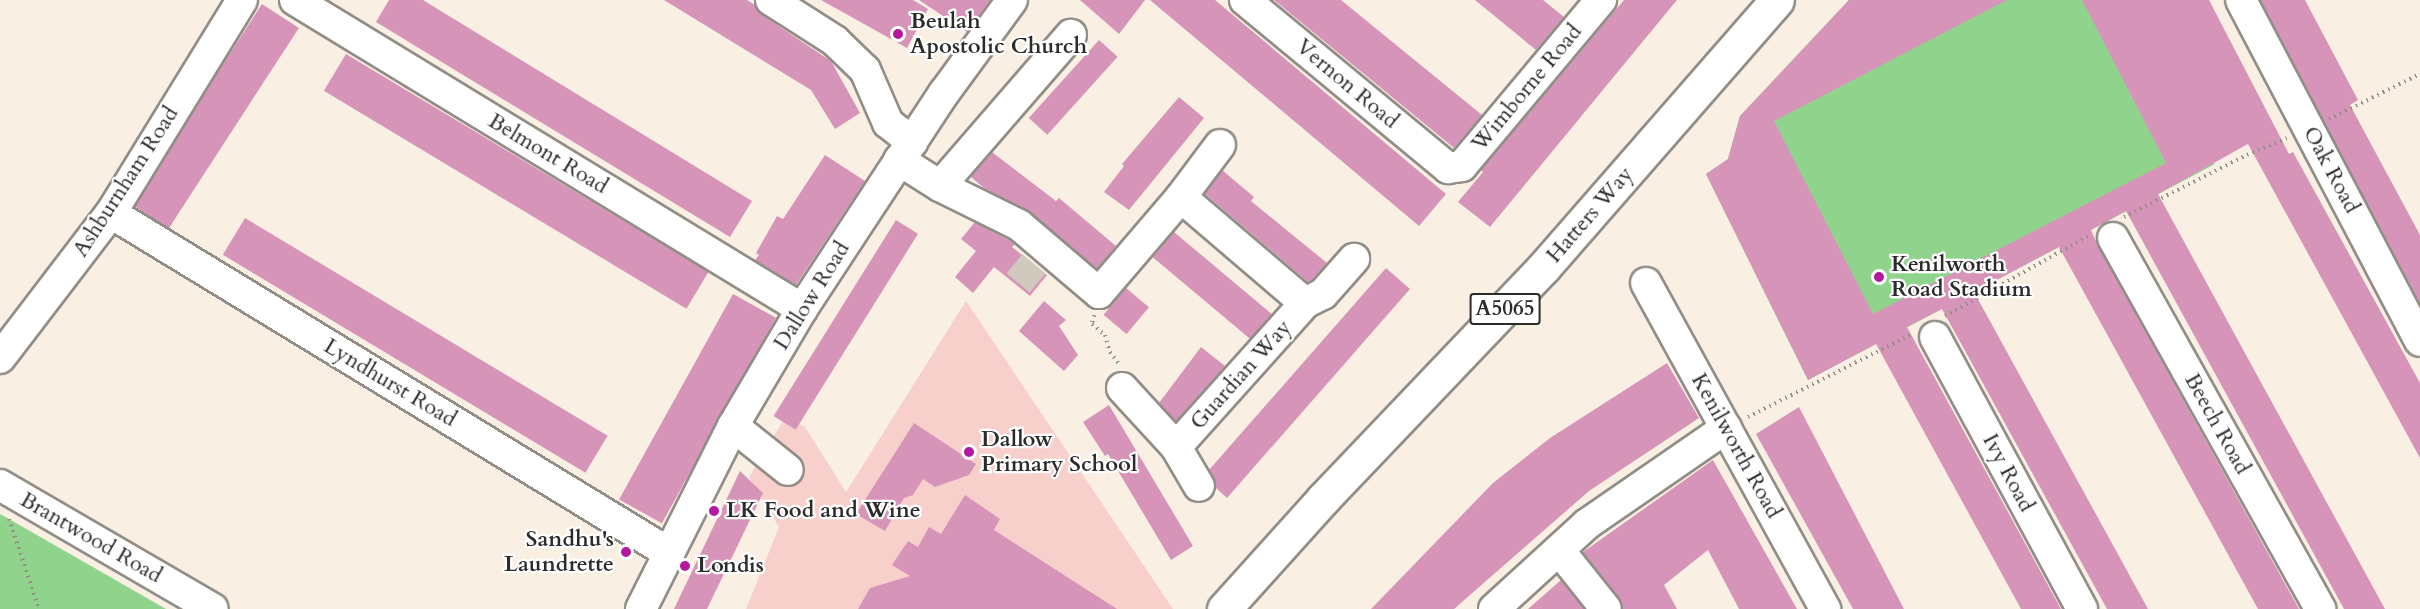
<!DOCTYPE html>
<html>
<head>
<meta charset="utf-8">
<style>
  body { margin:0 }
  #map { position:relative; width:2420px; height:609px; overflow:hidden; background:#f9f0e3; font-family:Cardo,serif }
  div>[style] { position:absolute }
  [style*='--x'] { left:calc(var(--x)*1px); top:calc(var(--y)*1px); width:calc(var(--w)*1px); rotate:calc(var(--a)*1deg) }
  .built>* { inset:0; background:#f7d0cc }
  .green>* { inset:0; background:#90d38c }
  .building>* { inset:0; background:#d794b9; transform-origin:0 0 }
  .minor-tunnel>* { height:30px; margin-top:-15px; transform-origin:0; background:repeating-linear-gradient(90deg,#d0c9be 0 30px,transparent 0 45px) }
  .path>* { height:4px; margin-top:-2px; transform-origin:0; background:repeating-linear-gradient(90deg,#928e87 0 1.5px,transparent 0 6px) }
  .roads { filter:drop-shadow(2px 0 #928e87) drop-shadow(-2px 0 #928e87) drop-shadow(0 2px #928e87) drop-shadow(0 -2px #928e87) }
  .minor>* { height:30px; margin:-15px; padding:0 15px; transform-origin:15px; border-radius:15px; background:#fff }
  .major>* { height:33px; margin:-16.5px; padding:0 16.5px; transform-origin:16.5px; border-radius:16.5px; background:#fff }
  .dots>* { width:16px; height:16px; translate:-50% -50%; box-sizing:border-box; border:3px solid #fff; border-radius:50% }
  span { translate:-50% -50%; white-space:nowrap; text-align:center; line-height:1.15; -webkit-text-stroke:4.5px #fff; paint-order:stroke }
  .shield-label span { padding:2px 4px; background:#fff; border:2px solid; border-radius:4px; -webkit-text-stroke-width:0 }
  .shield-label { font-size:21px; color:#2b2b2b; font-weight:700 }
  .poi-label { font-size:22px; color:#2b2b2b; font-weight:700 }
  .left { translate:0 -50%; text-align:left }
  .right { translate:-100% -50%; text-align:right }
  .street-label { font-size:22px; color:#2b2b2b }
</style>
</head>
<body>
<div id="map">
  <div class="built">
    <i style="clip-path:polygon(966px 301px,1173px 609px,746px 609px,779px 527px,749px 477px,786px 416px,805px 427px,846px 492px)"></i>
  </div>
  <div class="green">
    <i style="clip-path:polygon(1849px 0,2132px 0,2215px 164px,1808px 380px,1706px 174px,1728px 159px,1740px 116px)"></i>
    <i style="clip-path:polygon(0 514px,9px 519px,166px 609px,0 609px)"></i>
  </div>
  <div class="building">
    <i style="clip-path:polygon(389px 0,423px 0,752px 201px,730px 237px,376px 22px)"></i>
    <i style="clip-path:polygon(664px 0,747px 0,755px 5px,762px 15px,831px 61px,860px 113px,835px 129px,811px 90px)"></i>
    <i style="clip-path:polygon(821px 0,913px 0,928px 9px,907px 48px)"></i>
    <i style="clip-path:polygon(919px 0,990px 0,967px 32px)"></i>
    <i style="clip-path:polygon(1080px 0,1145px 0,1119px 34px)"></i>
    <i style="clip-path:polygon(1150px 0,1215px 0,1446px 194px,1419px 226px)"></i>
    <i style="clip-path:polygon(1274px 0,1341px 0,1482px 115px,1454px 148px)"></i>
    <i style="clip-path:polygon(1475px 0,1543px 0,1564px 17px,1536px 50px)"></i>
    <i style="clip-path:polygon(1624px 0,1677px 0,1490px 227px,1458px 202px,1483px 172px,1481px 170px)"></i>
    <i style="clip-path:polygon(1849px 0,2007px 0,1774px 121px,1873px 314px,2166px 163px,2082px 0,2209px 0,2289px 154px,2293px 152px,2420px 383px,2420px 458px,2248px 144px,2158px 194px,2385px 609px,2344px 609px,2126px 211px,2091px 230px,2098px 246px,2299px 609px,2258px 609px,2059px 247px,1974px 292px,2148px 609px,2107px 609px,1942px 309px,1907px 327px,2061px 609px,2021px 609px,1876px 344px,1808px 380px,1706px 174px,1728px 159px,1740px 116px)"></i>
    <i style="clip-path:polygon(2260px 0,2305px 0,2358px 100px,2350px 105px,2420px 235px,2420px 304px)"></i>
    <i style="left:262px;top:4px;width:44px;height:239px;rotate:33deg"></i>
    <i style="left:1099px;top:40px;width:25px;height:105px;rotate:42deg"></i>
    <i style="left:346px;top:54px;width:423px;height:43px;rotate:31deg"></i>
    <i style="clip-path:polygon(1179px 97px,1204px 118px,1129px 210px,1104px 192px,1124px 166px,1122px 164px)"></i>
    <i style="clip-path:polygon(992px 152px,1056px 201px,1059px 198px,1116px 246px,1097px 269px,1030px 212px,985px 189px,971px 177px)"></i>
    <i style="clip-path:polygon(825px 155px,865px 181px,796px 285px,755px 260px,759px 255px,756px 253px,777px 216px,783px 219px)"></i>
    <i style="clip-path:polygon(1222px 170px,1254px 197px,1251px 201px,1327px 263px,1312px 280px,1308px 282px,1205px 194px)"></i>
    <i style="left:245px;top:218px;width:423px;height:43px;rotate:31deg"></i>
    <i style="left:896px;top:220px;width:26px;height:231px;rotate:32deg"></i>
    <i style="clip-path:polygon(975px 222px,1009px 240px,1015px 244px,1012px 247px,1047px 275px,1030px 296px,994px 267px,973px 293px,955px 277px,976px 251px,961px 239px)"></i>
    <i style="left:1174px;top:232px;width:128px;height:33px;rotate:40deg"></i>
    <i style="clip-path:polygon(1386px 268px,1410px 289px,1227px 498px,1216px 488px,1209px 470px)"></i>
    <i style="left:1126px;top:288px;width:30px;height:35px;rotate:40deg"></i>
    <i style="left:733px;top:294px;width:49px;height:235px;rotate:29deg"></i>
    <i style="clip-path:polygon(1044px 301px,1066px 320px,1059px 326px,1078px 355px,1064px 371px,1019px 331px)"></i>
    <i style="clip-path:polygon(1201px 347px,1225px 366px,1176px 421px,1159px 403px)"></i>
    <i style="clip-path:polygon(1667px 363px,1699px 418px,1589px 491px,1454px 609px,1371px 609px,1493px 483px,1550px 438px)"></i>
    <i style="clip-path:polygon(1109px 405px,1193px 546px,1171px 560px,1108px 454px,1105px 456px,1083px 422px)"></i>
    <i style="clip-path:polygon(1799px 407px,1904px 609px,1853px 609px,1756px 434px)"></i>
    <i style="clip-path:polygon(914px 423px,976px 464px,969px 475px,935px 487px,923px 479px,913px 495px,904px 498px,885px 531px,856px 514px)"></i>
    <i style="clip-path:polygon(1713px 460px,1797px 609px,1739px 609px,1708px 550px,1664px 585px,1677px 609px,1623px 609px,1619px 598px,1583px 552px)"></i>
    <i style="clip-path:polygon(740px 471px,763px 493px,707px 609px,674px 609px)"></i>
    <i style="clip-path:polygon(965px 495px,1000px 519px,994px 530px,1117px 609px,858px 609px,870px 588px,910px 576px,892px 565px,908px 541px,918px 547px,929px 527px,941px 534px)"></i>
    <i style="clip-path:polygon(1561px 580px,1584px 609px,1528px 609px)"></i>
  </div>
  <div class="minor-tunnel">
    <i style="--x:1018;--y:283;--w:25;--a:-50"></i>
  </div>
  <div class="path">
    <i style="--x:2329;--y:119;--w:102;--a:-26.3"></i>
    <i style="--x:2124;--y:217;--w:138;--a:-26.8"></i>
    <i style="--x:2247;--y:155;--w:43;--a:-23"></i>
    <i style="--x:1094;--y:315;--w:9;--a:103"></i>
    <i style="--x:1092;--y:324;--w:17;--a:40"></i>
    <i style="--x:1105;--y:335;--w:18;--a:74"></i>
    <i style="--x:1110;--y:352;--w:15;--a:53"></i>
    <i style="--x:1945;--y:316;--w:164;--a:-29.2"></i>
    <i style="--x:1748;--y:417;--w:184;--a:-26.8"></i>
    <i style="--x:9;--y:519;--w:95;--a:71.6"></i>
  </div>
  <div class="roads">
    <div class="minor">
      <i style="--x:295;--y:0;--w:594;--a:31.36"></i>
      <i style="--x:771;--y:0;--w:76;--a:32.6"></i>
      <i style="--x:835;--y:41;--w:42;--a:44"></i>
      <i style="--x:865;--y:70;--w:58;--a:66.5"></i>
      <i style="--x:888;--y:123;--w:31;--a:38"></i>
      <i style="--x:1245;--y:0;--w:264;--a:39.6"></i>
      <i style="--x:1448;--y:168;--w:14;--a:-8"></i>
      <i style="--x:1462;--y:166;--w:217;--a:-50.1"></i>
      <i style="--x:2241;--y:0;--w:385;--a:62.3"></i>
      <i style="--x:899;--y:160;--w:49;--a:32.4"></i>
      <i style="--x:940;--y:186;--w:88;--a:26.3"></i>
      <i style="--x:1019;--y:225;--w:105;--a:40.4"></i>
      <i style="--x:1099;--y:293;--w:126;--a:-49.5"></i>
      <i style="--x:1181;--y:197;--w:65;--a:-53.1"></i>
      <i style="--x:940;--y:186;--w:200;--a:-49.1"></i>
      <i style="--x:111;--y:213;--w:653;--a:31.35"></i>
      <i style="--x:2113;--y:238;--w:425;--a:60.8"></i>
      <i style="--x:1646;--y:283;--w:372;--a:61.2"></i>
      <i style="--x:1305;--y:303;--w:20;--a:-27"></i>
      <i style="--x:1323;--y:294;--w:47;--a:-48.5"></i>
      <i style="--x:1935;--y:337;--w:309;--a:61.6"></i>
      <i style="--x:0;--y:358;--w:183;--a:-52.6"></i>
      <i style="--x:111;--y:213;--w:250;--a:-58.4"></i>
      <i style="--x:1122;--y:388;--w:80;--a:47.5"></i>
      <i style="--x:1176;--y:447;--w:45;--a:59.5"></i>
      <i style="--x:733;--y:426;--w:70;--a:38.7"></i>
      <i style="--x:1176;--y:447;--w:193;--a:-48.1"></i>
      <i style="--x:1305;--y:303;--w:163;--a:-139.5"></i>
      <i style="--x:0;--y:485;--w:246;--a:30.2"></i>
      <i style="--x:1559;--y:550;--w:75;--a:51.5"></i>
      <i style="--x:641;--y:609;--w:205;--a:-63.3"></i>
      <i style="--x:733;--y:426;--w:136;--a:-59.5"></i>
      <i style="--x:802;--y:309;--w:258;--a:-56.7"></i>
      <i style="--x:944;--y:93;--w:115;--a:-53.8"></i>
      <i style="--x:1494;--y:609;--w:126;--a:-42.4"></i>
      <i style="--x:1587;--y:524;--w:169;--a:-34.6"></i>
    </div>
    <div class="major">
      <i style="--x:1224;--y:609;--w:148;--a:-48"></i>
      <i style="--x:1323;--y:499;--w:320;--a:-46.4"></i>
      <i style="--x:1544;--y:267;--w:354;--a:-48.9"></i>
    </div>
  </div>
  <div class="dots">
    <i style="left:898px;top:34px;background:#b5179e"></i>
    <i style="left:1879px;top:277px;background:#b5179e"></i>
    <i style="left:969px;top:452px;background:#b5179e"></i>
    <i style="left:714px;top:511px;background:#b5179e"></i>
    <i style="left:626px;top:552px;background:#b5179e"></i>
    <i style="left:685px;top:566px;background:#b5179e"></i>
  </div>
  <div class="shield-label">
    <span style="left:1505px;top:309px">A5065</span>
  </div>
  <div class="poi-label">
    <span class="left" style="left:910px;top:34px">Beulah<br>Apostolic Church</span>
    <span class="left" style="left:1891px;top:277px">Kenilworth<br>Road Stadium</span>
    <span class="left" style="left:981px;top:452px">Dallow<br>Primary School</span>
    <span class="left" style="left:726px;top:511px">LK Food and Wine</span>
    <span class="right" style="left:614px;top:552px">Sandhu's<br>Laundrette</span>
    <span class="left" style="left:697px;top:566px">Londis</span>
  </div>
  <div class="street-label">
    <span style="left:1347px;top:84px;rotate:40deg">Vernon Road</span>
    <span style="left:1527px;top:88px;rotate:-50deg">Wimborne Road</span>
    <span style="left:548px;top:154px;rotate:31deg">Belmont Road</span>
    <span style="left:2331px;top:170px;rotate:62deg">Oak Road</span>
    <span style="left:126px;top:182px;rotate:-57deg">Ashburnham Road</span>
    <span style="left:1590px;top:215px;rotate:-49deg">Hatters Way</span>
    <span style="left:812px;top:296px;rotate:-58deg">Dallow Road</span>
    <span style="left:1241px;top:375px;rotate:-48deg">Guardian Way</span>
    <span style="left:390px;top:383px;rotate:31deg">Lyndhurst Road</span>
    <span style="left:2217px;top:424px;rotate:61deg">Beech Road</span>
    <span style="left:1736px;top:446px;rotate:61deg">Kenilworth Road</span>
    <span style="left:2008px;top:473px;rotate:62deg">Ivy Road</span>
    <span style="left:91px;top:538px;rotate:30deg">Brantwood Road</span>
  </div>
</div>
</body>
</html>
